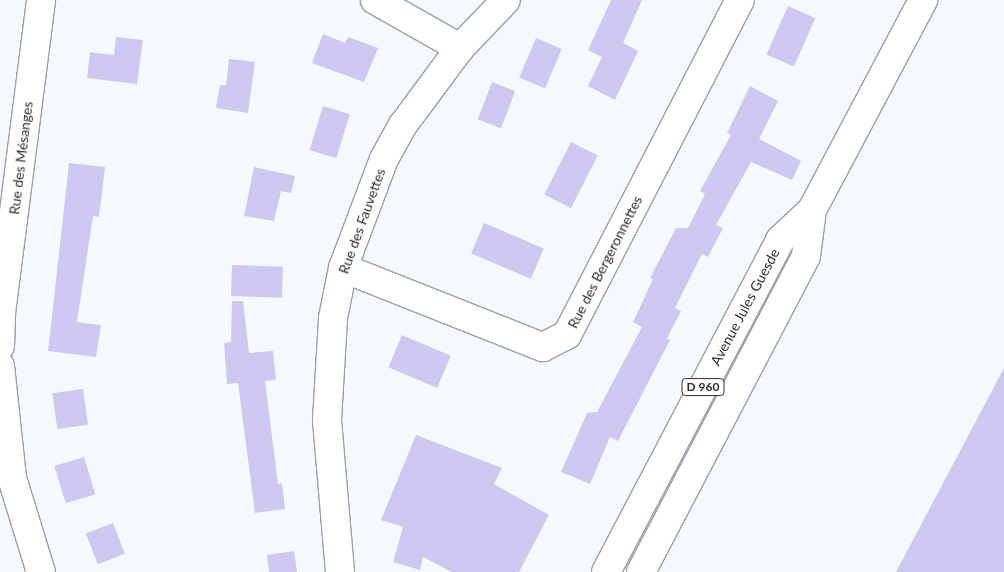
<!DOCTYPE html>
<html>
<head>
<meta charset="utf-8">
<style>
  body { margin:0 }
  #map { position:relative; width:1004px; height:572px; overflow:hidden; background:#f5f9fe; font-family:Lato,sans-serif }
  div>[style] { position:absolute }
  [style*='--x'] { left:calc(var(--x)*1px); top:calc(var(--y)*1px); width:calc(var(--w)*1px); rotate:calc(var(--a)*1deg) }
  .building>* { inset:0; background:#ccc8ef; transform-origin:0 0 }
  .roads { filter:drop-shadow(1px 0 #9aa0a8) drop-shadow(-1px 0 #9aa0a8) drop-shadow(0 1px #9aa0a8) drop-shadow(0 -1px #9aa0a8) }
  .minor>* { height:28px; margin:-14px; padding:0 14px; transform-origin:14px; border-radius:14px; background:#fff }
  .major>* { height:28px; margin:-14px; padding:0 14px; transform-origin:14px; border-radius:14px; background:#fff }
  span { translate:-50% -50%; white-space:nowrap; text-align:center; line-height:1.15; -webkit-text-stroke:4px #fff; paint-order:stroke }
  .shield-label span { padding:1px 4px; background:#fff; border:1px solid; border-radius:4px; -webkit-text-stroke-width:0 }
  .shield-label { font-size:12px; color:#2a2d30; font-weight:700 }
  .street-label { font-size:14px; color:#2a2d30 }
</style>
</head>
<body>
<div id="map">
  <div class="building">
    <i style="clip-path:polygon(611px 0,642px 0,623px 43px,638px 51px,615px 100px,588px 86px,602px 57px,588px 50px)"></i>
    <i style="left:788px;top:6px;width:30px;height:53px;rotate:24deg"></i>
    <i style="clip-path:polygon(323px 34px,345px 43px,348px 37px,378px 48px,364px 82px,312px 63px)"></i>
    <i style="clip-path:polygon(116px 37px,143px 40px,137px 84px,87px 78px,90px 52px,114px 55px)"></i>
    <i style="left:536px;top:38px;width:28px;height:43px;rotate:23deg"></i>
    <i style="clip-path:polygon(229px 59px,255px 62px,248px 113px,216px 108px,220px 85px,226px 85px)"></i>
    <i style="left:492px;top:82px;width:25px;height:40px;rotate:21deg"></i>
    <i style="clip-path:polygon(750px 86px,778px 101px,759px 139px,801px 161px,792px 180px,751px 162px,716px 225px,723px 228px,708px 257px,702px 254px,675px 308px,681px 311px,667px 338px,670px 340px,618px 441px,610px 437px,590px 484px,561px 472px,587px 413px,597px 412px,642px 327px,633px 322px,653px 279px,650px 278px,676px 228px,688px 228px,705px 194px,700px 191px,731px 135px,727px 133px)"></i>
    <i style="left:323px;top:106px;width:28px;height:46px;rotate:17deg"></i>
    <i style="left:571px;top:142px;width:30px;height:59px;rotate:27deg"></i>
    <i style="clip-path:polygon(69px 163px,105px 167px,99px 217px,93px 216px,77px 322px,101px 325px,96px 357px,48px 351px)"></i>
    <i style="clip-path:polygon(254px 167px,295px 176px,291px 193px,281px 191px,274px 221px,244px 216px)"></i>
    <i style="left:484px;top:223px;width:65px;height:33px;rotate:23deg"></i>
    <i style="left:232px;top:265px;width:51px;height:31px;rotate:2deg"></i>
    <i style="clip-path:polygon(232px 301px,243px 301px,249px 353px,273px 351px,276px 380px,265px 381px,278px 484px,282px 483px,285px 509px,255px 513px,238px 383px,227px 384px,224px 343px,231px 342px)"></i>
    <i style="left:402px;top:335px;width:53px;height:35px;rotate:23deg"></i>
    <i style="clip-path:polygon(1004px 368px,1004px 572px,896px 572px)"></i>
    <i style="left:83px;top:389px;width:36px;height:31px;rotate:82deg"></i>
    <i style="clip-path:polygon(416px 435px,502px 468px,494px 484px,549px 515px,519px 572px,452px 572px,423px 557px,420px 570px,393px 562px,403px 527px,381px 520px)"></i>
    <i style="left:84px;top:457px;width:39px;height:31px;rotate:73deg"></i>
    <i style="left:113px;top:523px;width:33px;height:29px;rotate:69deg"></i>
    <i style="clip-path:polygon(294px 551px,297px 572px,269px 572px,267px 555px)"></i>
  </div>
  <div class="roads">
    <div class="minor">
      <i style="--x:375;--y:0;--w:98;--a:29.5"></i>
      <i style="--x:343;--y:268;--w:215;--a:21.6"></i>
      <i style="--x:543;--y:347;--w:27;--a:-27"></i>
      <i style="--x:567;--y:335;--w:377;--a:-62.7"></i>
      <i style="--x:0;--y:346;--w:33;--a:-88"></i>
      <i style="--x:1;--y:313;--w:316;--a:-82.7"></i>
      <i style="--x:0;--y:366;--w:113;--a:83.9"></i>
      <i style="--x:12;--y:478;--w:98;--a:72.9"></i>
      <i style="--x:340;--y:572;--w:153;--a:-94.9"></i>
      <i style="--x:327;--y:420;--w:102;--a:-86.6"></i>
      <i style="--x:333;--y:318;--w:51;--a:-78.7"></i>
      <i style="--x:343;--y:268;--w:116;--a:-69.4"></i>
      <i style="--x:384;--y:159;--w:39;--a:-61"></i>
      <i style="--x:403;--y:125;--w:96;--a:-53.5"></i>
      <i style="--x:460;--y:48;--w:66;--a:-46.2"></i>
    </div>
    <div class="major">
      <i style="--x:606;--y:572;--w:375;--a:-62.3"></i>
      <i style="--x:780;--y:240;--w:44;--a:-43.2"></i>
      <i style="--x:812;--y:210;--w:238;--a:-62.1"></i>
      <i style="--x:641;--y:572;--w:356;--a:-62.4"></i>
      <i style="--x:806;--y:256;--w:46;--a:-82.6"></i>
    </div>
  </div>
  <div class="shield-label">
    <span style="left:703px;top:387px">D 960</span>
  </div>
  <div class="street-label">
    <span style="left:21px;top:158px;rotate:-83deg">Rue des Mésanges</span>
    <span style="left:362px;top:221px;rotate:-70deg">Rue des Fauvettes</span>
    <span style="left:605px;top:262px;rotate:-63deg">Rue des Bergeronnettes</span>
    <span style="left:745px;top:307px;rotate:-62deg">Avenue Jules Guesde</span>
  </div>
</div>
</body>
</html>
